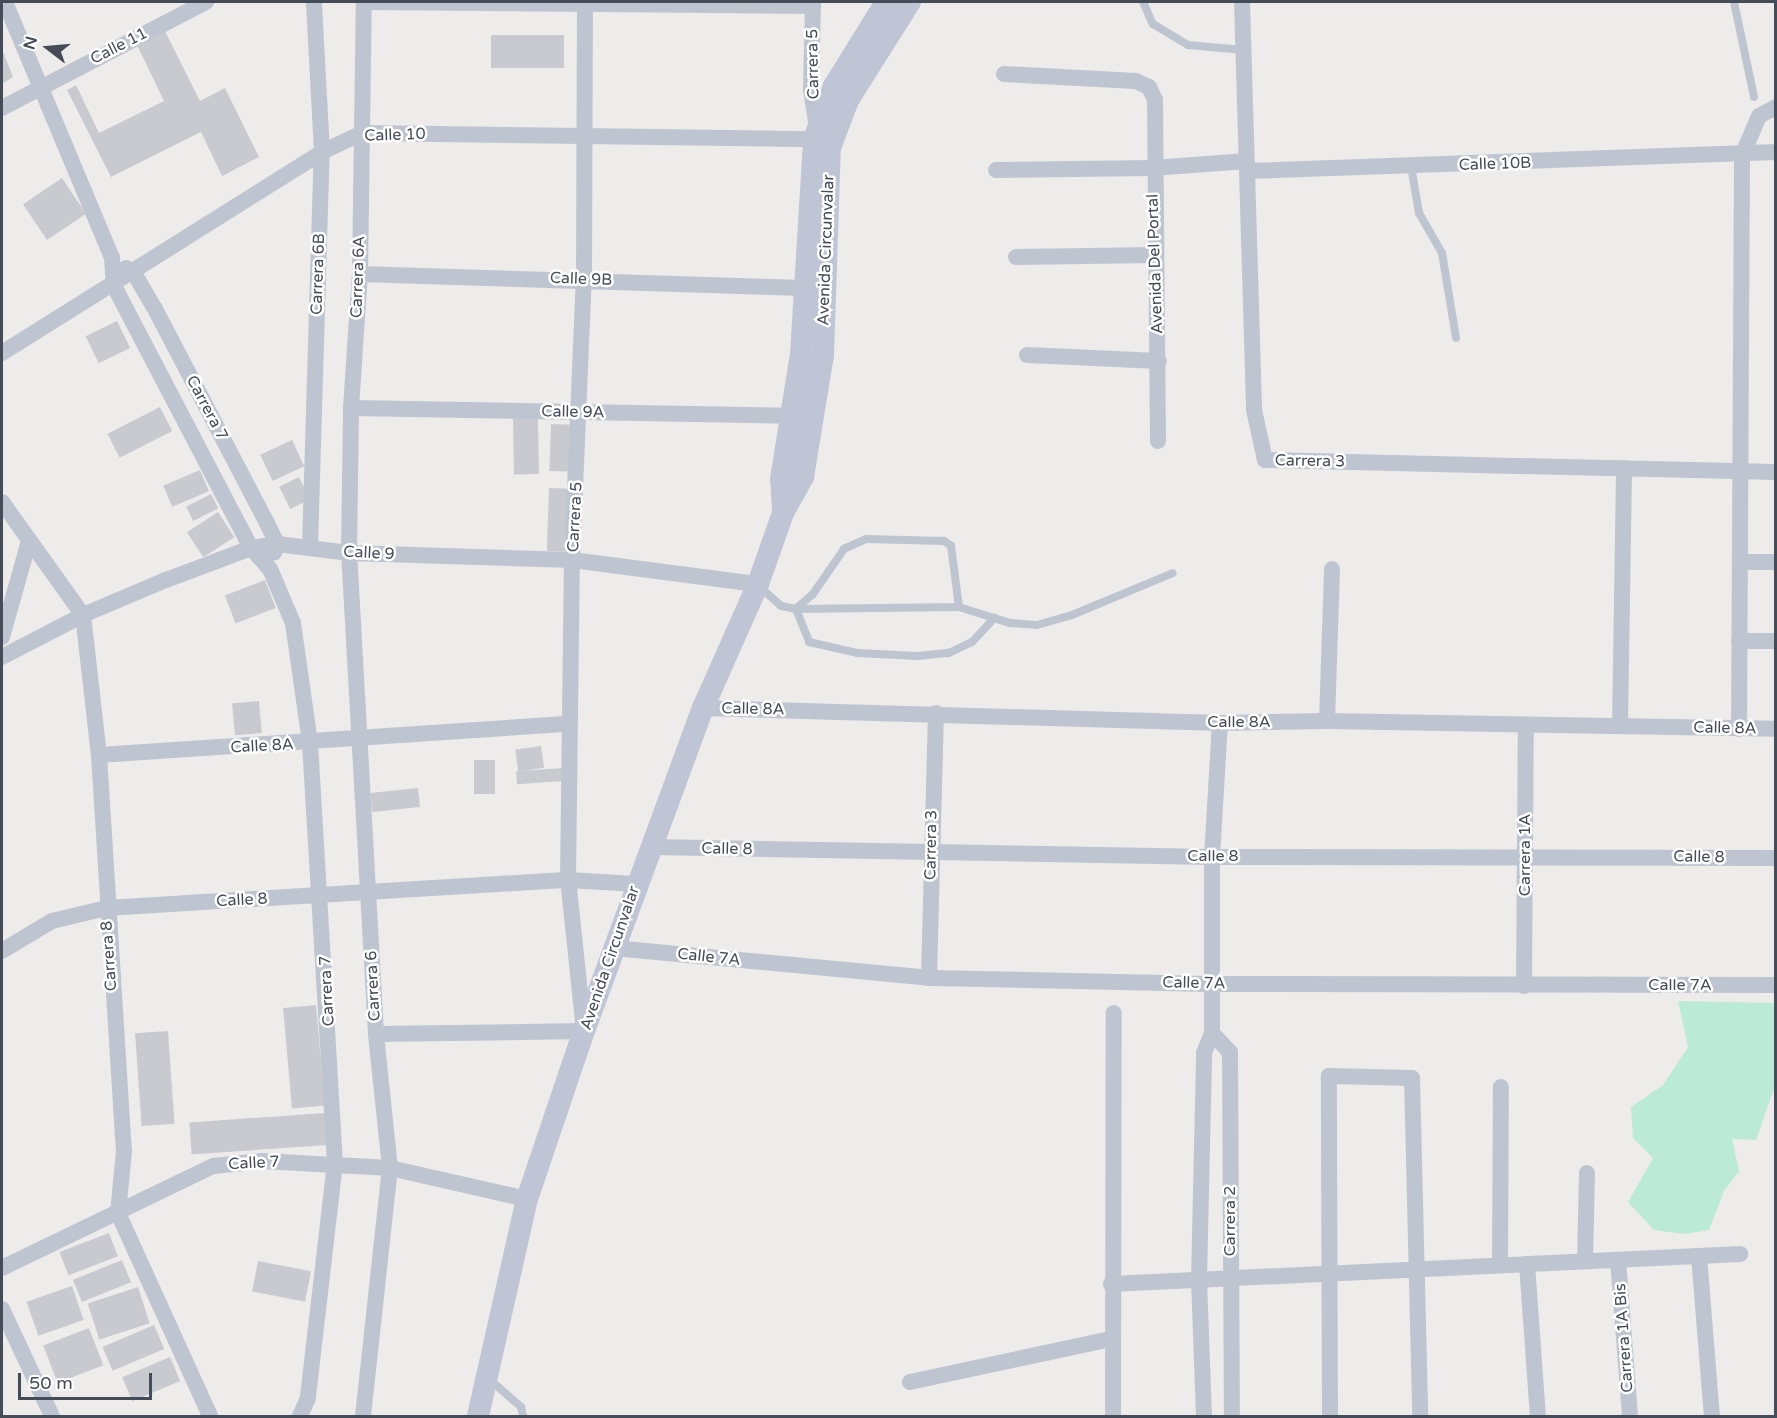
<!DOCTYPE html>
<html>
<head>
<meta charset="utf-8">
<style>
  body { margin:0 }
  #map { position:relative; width:1777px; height:1418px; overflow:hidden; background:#eeeceb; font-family:"Varela Round",sans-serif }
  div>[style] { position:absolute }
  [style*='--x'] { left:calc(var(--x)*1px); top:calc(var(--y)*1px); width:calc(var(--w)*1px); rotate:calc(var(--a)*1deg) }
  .green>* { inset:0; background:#bbead6 }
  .building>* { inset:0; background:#c9cad0; transform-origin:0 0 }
  .service>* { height:8px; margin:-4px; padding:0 4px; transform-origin:4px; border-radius:4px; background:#bfc5d0 }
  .minor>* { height:16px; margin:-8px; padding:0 8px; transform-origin:8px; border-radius:8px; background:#bfc5d0 }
  .secondary>* { height:22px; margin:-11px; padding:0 11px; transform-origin:11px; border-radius:11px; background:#bfc5d4 }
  span { translate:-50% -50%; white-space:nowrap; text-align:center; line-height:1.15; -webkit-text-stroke:5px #fff; paint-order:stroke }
  .street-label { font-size:16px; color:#454c57 }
  .frame { position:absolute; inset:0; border:3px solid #454c57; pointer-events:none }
  .north { position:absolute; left:18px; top:18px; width:60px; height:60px; -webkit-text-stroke:4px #fff; paint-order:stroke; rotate:286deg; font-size:16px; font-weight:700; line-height:24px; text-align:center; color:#454c57 }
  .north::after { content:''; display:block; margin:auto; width:21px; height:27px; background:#454c57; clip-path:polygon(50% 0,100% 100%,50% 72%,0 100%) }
  .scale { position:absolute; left:18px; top:1373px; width:134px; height:27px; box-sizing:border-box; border:3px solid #454c57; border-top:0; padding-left:8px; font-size:18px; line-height:21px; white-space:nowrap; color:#454c57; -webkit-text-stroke:4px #fff; paint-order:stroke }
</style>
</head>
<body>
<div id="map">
  <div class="green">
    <i style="clip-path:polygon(1678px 1001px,1776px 1003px,1775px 1086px,1756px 1140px,1732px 1139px,1739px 1171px,1724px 1191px,1709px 1230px,1684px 1234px,1654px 1230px,1628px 1202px,1653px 1158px,1633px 1138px,1631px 1107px,1663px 1085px,1688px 1047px)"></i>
  </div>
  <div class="building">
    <i style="clip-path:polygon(165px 31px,200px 101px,225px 88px,259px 157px,222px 176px,201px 132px,111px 177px,67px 90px,76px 85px,99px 133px,164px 101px,137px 45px)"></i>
    <i style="left:491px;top:35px;width:73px;height:33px"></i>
    <i style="clip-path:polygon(2px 49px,13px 77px,2px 84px)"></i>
    <i style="left:62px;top:178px;width:43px;height:47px;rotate:56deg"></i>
    <i style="left:117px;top:321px;width:30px;height:35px;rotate:64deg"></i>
    <i style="left:160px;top:407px;width:27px;height:59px;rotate:63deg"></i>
    <i style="left:538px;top:418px;width:56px;height:25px;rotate:89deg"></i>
    <i style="left:551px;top:424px;width:24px;height:47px;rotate:2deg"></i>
    <i style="left:292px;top:440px;width:29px;height:35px;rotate:65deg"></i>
    <i style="left:200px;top:470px;width:23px;height:40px;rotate:67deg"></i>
    <i style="left:299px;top:477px;width:25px;height:22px;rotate:64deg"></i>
    <i style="left:549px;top:488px;width:23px;height:63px;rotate:2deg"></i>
    <i style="left:211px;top:494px;width:16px;height:28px;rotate:63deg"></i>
    <i style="left:218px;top:512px;width:30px;height:37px;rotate:57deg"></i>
    <i style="left:265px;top:580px;width:30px;height:43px;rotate:69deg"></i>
    <i style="left:259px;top:701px;width:32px;height:27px;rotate:85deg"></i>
    <i style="left:541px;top:746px;width:22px;height:26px;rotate:82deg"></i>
    <i style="left:474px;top:760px;width:21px;height:34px"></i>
    <i style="left:563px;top:768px;width:13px;height:47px;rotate:86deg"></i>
    <i style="left:418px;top:788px;width:19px;height:48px;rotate:84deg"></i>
    <i style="left:316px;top:1005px;width:101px;height:33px;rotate:85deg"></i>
    <i style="left:168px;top:1031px;width:93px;height:33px;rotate:86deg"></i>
    <i style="left:325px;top:1113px;width:32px;height:136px;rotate:86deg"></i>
    <i style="left:109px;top:1233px;width:25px;height:53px;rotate:69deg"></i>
    <i style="left:122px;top:1260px;width:24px;height:53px;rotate:68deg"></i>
    <i style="left:258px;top:1261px;width:54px;height:31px;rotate:11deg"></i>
    <i style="left:72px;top:1286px;width:36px;height:48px;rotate:71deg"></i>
    <i style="left:138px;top:1287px;width:38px;height:53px;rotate:72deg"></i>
    <i style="left:154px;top:1325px;width:26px;height:56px;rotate:67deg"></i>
    <i style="left:89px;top:1328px;width:40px;height:49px;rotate:69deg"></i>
    <i style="left:170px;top:1357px;width:26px;height:52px;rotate:67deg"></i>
  </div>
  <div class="service">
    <i style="--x:1143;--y:2;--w:24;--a:66"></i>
    <i style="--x:1153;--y:24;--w:41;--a:31"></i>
    <i style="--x:1188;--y:45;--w:56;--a:5.1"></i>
    <i style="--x:1734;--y:2;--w:97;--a:78.1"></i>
    <i style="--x:1411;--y:166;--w:48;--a:80.3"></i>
    <i style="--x:1419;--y:213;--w:46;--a:60.1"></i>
    <i style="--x:1442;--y:253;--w:86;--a:80.6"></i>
    <i style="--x:760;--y:587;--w:28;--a:42"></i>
    <i style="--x:781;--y:606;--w:15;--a:11"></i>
    <i style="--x:796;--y:609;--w:163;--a:-0.7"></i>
    <i style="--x:959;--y:607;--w:53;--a:17.4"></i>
    <i style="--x:1010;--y:623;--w:27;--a:4"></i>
    <i style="--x:1037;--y:625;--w:36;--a:-16"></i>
    <i style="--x:1072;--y:615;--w:109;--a:-22.6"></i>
    <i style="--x:959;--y:607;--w:62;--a:-97.5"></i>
    <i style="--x:951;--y:546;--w:9;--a:-144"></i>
    <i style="--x:944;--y:541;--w:78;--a:-178.5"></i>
    <i style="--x:866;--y:539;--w:24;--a:156"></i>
    <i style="--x:844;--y:549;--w:55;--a:124.6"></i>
    <i style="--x:813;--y:594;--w:23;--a:139"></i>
    <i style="--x:796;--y:609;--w:35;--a:68"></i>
    <i style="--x:809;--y:642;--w:49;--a:12.9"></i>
    <i style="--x:857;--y:653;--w:61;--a:2.8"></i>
    <i style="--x:918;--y:656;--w:31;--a:-6"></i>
    <i style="--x:949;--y:653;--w:25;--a:-26"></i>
    <i style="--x:972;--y:642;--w:33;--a:-47"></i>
    <i style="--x:488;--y:1378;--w:44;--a:41.3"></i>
    <i style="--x:521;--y:1407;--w:9;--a:77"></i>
  </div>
  <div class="minor">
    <i style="--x:5;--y:2;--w:277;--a:67.3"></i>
    <i style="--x:112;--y:258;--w:28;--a:86"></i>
    <i style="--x:114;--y:286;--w:296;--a:62.4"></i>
    <i style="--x:251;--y:548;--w:28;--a:48"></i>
    <i style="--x:270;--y:569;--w:59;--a:66.9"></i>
    <i style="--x:293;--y:623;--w:121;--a:81.9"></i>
    <i style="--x:310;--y:743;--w:421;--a:86.6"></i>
    <i style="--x:335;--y:1163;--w:237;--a:96.6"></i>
    <i style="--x:308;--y:1398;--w:20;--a:114"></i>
    <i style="--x:813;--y:2;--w:88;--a:91.3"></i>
    <i style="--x:811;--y:90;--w:36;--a:81"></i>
    <i style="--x:1242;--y:2;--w:408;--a:88.3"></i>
    <i style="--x:1254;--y:410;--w:51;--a:77.6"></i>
    <i style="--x:1265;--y:460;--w:511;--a:1.35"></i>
    <i style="--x:1004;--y:74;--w:132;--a:3"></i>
    <i style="--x:1136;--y:81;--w:14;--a:25"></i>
    <i style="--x:1149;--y:87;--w:14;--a:65"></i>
    <i style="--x:1155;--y:100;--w:341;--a:89.5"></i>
    <i style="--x:2;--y:108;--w:230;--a:-27.5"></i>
    <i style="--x:996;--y:170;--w:156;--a:-0.7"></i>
    <i style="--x:1152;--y:168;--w:95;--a:-4.2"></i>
    <i style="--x:1248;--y:171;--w:528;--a:-2.06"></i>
    <i style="--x:1016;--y:257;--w:138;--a:-0.8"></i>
    <i style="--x:126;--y:268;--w:9;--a:32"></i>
    <i style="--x:134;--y:273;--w:39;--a:60"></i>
    <i style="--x:154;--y:307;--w:242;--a:62.4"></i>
    <i style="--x:266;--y:521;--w:25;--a:64"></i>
    <i style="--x:277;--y:544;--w:9;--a:108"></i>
    <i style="--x:360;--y:274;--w:443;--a:1.8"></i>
    <i style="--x:2;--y:353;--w:378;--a:-32.1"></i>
    <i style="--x:322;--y:152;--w:44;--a:-25.4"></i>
    <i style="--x:362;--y:133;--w:452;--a:0.8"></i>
    <i style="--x:1027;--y:355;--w:132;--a:2.6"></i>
    <i style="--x:351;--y:408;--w:443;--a:1"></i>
    <i style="--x:2;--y:502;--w:139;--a:54.4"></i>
    <i style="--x:83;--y:615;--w:141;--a:83.5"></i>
    <i style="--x:99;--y:755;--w:397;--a:86.4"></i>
    <i style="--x:124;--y:1151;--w:62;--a:95.5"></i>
    <i style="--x:118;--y:1213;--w:223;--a:65.6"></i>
    <i style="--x:310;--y:546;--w:394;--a:-88.3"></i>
    <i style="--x:322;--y:152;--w:150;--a:-93.1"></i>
    <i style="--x:1741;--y:562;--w:35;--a:0"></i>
    <i style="--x:2;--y:637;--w:100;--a:-74.3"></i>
    <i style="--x:1739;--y:641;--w:37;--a:0"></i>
    <i style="--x:2;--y:657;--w:91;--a:-27.4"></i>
    <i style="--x:83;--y:615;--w:90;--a:-22.9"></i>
    <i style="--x:166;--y:580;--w:91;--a:-20.6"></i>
    <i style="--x:251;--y:548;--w:26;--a:-9"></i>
    <i style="--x:277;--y:544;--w:73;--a:7.1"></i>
    <i style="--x:349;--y:553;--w:223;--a:1.8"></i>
    <i style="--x:572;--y:560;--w:188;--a:7.4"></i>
    <i style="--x:703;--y:708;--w:517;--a:1.66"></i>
    <i style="--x:1220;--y:723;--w:107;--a:-1.1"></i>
    <i style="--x:1327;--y:721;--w:449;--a:1"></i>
    <i style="--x:1327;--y:721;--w:152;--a:-88.1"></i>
    <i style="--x:1620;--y:726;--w:258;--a:-89.1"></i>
    <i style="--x:1739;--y:729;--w:573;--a:-89.7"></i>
    <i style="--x:1742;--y:156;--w:43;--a:-67"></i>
    <i style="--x:1759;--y:116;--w:19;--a:-28"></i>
    <i style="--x:99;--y:755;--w:471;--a:-3.8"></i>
    <i style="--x:650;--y:847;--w:562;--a:1.02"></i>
    <i style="--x:1212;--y:857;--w:564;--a:0.1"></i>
    <i style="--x:614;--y:948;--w:316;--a:5.4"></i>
    <i style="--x:929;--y:978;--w:281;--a:1.2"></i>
    <i style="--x:1210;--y:984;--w:566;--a:0.1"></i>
    <i style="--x:2;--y:951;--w:58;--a:-31"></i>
    <i style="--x:52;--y:921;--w:56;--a:-13.5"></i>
    <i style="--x:106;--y:908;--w:463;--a:-3.5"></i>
    <i style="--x:568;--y:880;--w:68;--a:3.4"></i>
    <i style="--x:929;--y:978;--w:265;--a:-88.5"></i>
    <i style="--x:1524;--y:986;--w:261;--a:-89.6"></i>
    <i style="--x:1212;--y:1033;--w:26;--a:47"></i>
    <i style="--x:1230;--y:1052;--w:364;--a:89.7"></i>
    <i style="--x:376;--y:1034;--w:208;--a:-0.8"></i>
    <i style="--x:584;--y:1031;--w:152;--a:-96"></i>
    <i style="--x:568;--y:880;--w:320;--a:-89.3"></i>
    <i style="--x:572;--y:560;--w:281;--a:-87.6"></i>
    <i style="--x:584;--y:279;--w:277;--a:-89.8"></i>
    <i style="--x:1699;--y:1256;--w:161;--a:85.4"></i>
    <i style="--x:1618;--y:1260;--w:156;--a:85.6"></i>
    <i style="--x:1585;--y:1261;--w:88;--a:-88.7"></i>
    <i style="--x:1527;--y:1264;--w:152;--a:85.9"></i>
    <i style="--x:1500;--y:1265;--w:178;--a:-89.7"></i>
    <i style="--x:2;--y:1268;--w:234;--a:-25.8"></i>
    <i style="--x:213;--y:1166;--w:49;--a:-5.8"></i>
    <i style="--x:262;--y:1161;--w:128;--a:3.1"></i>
    <i style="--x:390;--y:1168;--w:140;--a:12.8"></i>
    <i style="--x:1111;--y:1284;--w:630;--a:-2.73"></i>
    <i style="--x:2;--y:1309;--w:118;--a:65"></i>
    <i style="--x:910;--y:1382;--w:206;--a:-12.1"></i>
    <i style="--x:363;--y:1416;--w:249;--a:-83.8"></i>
    <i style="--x:390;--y:1168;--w:135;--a:-96"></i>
    <i style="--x:376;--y:1034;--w:482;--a:-93.2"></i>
    <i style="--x:349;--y:553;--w:145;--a:-89.2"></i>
    <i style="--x:351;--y:408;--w:134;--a:-86.2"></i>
    <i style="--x:360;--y:274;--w:272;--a:-89.2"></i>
    <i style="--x:364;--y:2;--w:449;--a:0.5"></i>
    <i style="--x:1113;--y:1416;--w:403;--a:-89.9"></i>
    <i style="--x:1204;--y:1416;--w:137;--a:-92.1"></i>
    <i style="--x:1199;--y:1279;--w:226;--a:-88.7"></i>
    <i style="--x:1204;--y:1053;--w:22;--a:-68"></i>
    <i style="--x:1212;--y:1033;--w:176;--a:-90"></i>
    <i style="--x:1212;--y:857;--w:134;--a:-86.6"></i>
    <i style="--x:1330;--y:1416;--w:340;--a:-90.2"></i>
    <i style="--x:1329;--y:1076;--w:83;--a:1.4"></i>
    <i style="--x:1412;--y:1078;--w:338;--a:88.6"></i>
  </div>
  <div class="secondary">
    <i style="--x:783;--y:512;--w:33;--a:-93"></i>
    <i style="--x:781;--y:479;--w:127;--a:-80.9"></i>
    <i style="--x:801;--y:354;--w:215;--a:-86.5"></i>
    <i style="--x:814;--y:139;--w:57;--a:-69.3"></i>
    <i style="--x:834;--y:86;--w:99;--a:-58.2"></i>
    <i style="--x:478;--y:1416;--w:222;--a:-77.3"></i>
    <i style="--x:527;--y:1199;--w:177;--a:-71.3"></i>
    <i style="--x:584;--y:1031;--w:344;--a:-69.8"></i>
    <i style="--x:703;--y:708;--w:136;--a:-66.1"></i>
    <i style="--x:758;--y:584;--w:75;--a:-70.6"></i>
    <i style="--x:783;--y:513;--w:41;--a:-60.9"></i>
    <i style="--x:803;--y:477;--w:124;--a:-80.7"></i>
    <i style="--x:823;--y:355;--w:207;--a:-88.1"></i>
    <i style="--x:830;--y:148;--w:51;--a:-69.4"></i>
    <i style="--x:848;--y:100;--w:116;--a:-57.7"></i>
  </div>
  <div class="street-label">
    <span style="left:119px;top:46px;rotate:-27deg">Calle 11</span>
    <span style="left:813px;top:64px;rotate:-91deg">Carrera 5</span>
    <span style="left:395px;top:135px;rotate:-2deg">Calle 10</span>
    <span style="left:1495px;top:164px;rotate:-2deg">Calle 10B</span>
    <span style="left:826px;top:250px;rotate:-88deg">Avenida Circunvalar</span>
    <span style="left:1155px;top:264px;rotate:-92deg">Avenida Del Portal</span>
    <span style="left:318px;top:274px;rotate:-88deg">Carrera 6B</span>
    <span style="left:358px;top:277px;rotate:-88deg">Carrera 6A</span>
    <span style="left:581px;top:279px;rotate:2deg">Calle 9B</span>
    <span style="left:207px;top:408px;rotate:62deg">Carrera 7</span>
    <span style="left:573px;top:412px;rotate:1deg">Calle 9A</span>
    <span style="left:1310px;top:461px;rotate:1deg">Carrera 3</span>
    <span style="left:575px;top:517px;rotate:-87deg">Carrera 5</span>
    <span style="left:369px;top:553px;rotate:3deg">Calle 9</span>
    <span style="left:753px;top:709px;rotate:1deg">Calle 8A</span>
    <span style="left:1239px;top:722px">Calle 8A</span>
    <span style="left:1725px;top:728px;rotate:1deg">Calle 8A</span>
    <span style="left:262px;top:746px;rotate:-3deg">Calle 8A</span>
    <span style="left:931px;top:845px;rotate:-89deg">Carrera 3</span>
    <span style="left:727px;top:849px;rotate:1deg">Calle 8</span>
    <span style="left:1525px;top:855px;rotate:-90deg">Carrera 1A</span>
    <span style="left:1213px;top:856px">Calle 8</span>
    <span style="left:1699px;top:857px;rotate:1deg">Calle 8</span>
    <span style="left:242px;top:900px;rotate:-3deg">Calle 8</span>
    <span style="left:109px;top:956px;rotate:-94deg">Carrera 8</span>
    <span style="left:709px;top:957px;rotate:6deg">Calle 7A</span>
    <span style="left:610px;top:958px;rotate:-71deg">Avenida Circunvalar</span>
    <span style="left:1194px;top:983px;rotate:1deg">Calle 7A</span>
    <span style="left:1680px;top:985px">Calle 7A</span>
    <span style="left:373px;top:986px;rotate:-93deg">Carrera 6</span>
    <span style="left:327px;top:991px;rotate:-93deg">Carrera 7</span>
    <span style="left:254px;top:1163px;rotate:-3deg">Calle 7</span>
    <span style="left:1230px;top:1221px;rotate:-90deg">Carrera 2</span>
    <span style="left:1624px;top:1338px;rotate:-94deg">Carrera 1A Bis</span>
  </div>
  <div class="frame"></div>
  <div class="north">N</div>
  <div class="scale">50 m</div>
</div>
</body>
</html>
